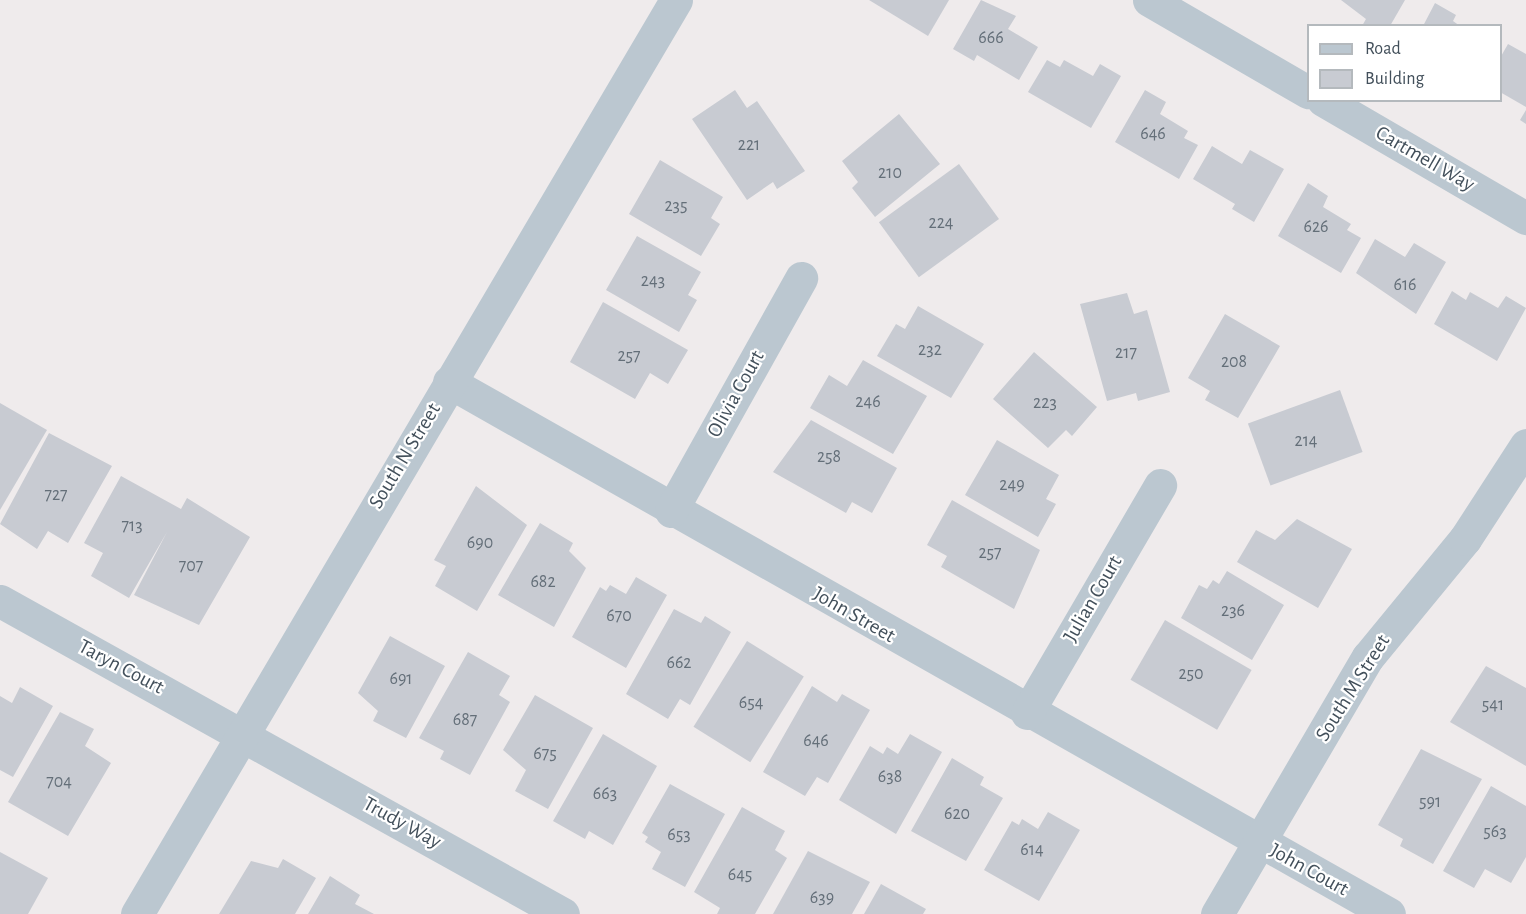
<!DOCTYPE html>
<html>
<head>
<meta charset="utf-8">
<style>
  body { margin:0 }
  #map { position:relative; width:1526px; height:914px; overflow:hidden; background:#efebec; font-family:"Alegreya Sans",sans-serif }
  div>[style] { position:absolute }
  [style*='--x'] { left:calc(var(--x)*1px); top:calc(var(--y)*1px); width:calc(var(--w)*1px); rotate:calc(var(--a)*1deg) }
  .building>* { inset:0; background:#c8cbd2; transform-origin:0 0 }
  .minor>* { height:33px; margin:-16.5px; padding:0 16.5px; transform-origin:16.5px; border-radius:16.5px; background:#bbc7d0 }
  span { translate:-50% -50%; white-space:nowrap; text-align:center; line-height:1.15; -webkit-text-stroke:4.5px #fff; paint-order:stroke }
  .number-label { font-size:18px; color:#646f79 }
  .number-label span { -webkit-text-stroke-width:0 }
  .street-label { font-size:21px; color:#43505b }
  .legend { position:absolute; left:1307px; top:24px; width:195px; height:78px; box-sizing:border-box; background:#fff; border:2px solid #b4b9bd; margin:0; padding:8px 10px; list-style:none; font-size:18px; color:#43505b }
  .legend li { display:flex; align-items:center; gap:12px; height:30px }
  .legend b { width:30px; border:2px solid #b4b9bd }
</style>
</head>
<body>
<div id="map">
  <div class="building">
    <i style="clip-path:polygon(869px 0,949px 0,928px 36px)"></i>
    <i style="clip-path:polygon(981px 0,1016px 16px,1008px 29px,1038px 47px,1019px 80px,977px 55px,974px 61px,953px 49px)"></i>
    <i style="clip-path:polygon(1341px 0,1405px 0,1390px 26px,1362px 26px,1366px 19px)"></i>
    <i style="clip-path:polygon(1435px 3px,1456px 15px,1453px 21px,1460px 26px,1423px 26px)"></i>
    <i style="clip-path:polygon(1508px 44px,1526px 54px,1526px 107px,1500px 92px,1500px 58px)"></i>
    <i style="clip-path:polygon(1047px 60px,1060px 67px,1064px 60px,1093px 76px,1100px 64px,1121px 76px,1091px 128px,1028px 92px)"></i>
    <i style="clip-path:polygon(735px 90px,747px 108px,757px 101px,805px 171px,777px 189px,773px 182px,747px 200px,692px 119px)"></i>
    <i style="clip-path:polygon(1145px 90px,1166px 102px,1160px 114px,1188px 131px,1184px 138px,1198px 145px,1179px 179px,1115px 142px)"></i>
    <i style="clip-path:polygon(1526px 110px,1526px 124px,1520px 120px)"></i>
    <i style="clip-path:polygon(899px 114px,940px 164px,875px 217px,852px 188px,858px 182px,842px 161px)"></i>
    <i style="clip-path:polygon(1212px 146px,1242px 164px,1250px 150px,1284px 169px,1254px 222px,1232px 209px,1235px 204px,1193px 179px)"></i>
    <i style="clip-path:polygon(660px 160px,723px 197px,711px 218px,720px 224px,701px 256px,629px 214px)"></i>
    <i style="left:959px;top:164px;width:68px;height:99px;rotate:54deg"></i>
    <i style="clip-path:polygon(1308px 183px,1328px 196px,1323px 207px,1351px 224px,1347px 230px,1361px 238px,1341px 273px,1278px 236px)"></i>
    <i style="clip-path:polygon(637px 236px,701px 272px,688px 295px,697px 300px,679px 332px,606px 290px)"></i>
    <i style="clip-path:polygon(1375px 239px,1405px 257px,1414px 243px,1446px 262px,1416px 314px,1356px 273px)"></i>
    <i style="clip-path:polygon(1452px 291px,1466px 300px,1470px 292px,1498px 308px,1506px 296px,1526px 308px,1497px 361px,1434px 324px)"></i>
    <i style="clip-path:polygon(1127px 293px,1134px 314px,1147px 310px,1170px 392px,1138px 401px,1136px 393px,1107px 401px,1080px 304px)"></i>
    <i style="clip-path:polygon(603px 302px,688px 350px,668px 384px,650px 373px,635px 399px,570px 362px)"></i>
    <i style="clip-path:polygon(918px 306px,984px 344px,951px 398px,877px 356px,896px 324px,905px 329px)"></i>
    <i style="clip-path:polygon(1225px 314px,1280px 346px,1238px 418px,1205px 400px,1210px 391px,1188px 378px)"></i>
    <i style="clip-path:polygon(1034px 352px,1097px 407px,1072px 436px,1066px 430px,1048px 448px,993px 399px)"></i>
    <i style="clip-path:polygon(863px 360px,927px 396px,893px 454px,810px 408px,829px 375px,847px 386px)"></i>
    <i style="left:1340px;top:390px;width:66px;height:98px;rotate:70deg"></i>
    <i style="clip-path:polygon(0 403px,47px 430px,0 510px)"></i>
    <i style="clip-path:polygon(811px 420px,897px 468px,872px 513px,852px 502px,846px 513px,773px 472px)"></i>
    <i style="clip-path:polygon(49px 433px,112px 466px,68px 543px,48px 531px,37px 549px,0 524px)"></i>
    <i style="clip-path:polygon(997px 440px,1059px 475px,1046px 499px,1056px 504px,1038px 537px,965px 495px)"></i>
    <i style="clip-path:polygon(121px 476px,181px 509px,187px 498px,250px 537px,199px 625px,134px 595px,167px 532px,129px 598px,91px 576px,103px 553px,84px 543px)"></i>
    <i style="clip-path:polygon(476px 486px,527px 525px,477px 611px,435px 586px,446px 566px,434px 560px)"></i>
    <i style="clip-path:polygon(952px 500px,1040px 550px,1014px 609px,941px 567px,947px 556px,927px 545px)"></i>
    <i style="clip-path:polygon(1297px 519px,1352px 549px,1318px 608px,1237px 562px,1256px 530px,1275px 540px)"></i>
    <i style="clip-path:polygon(540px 523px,573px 543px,569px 551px,586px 568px,554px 627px,498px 595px)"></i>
    <i style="clip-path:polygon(1227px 571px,1284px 605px,1252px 660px,1181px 618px,1199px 585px,1207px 589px,1213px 580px,1219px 584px)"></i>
    <i style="clip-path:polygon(636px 577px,667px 595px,626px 668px,572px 637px,600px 587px,606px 591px,610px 585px,626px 594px)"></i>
    <i style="clip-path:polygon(674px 609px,701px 623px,705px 616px,731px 632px,690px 705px,680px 699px,668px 719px,626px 694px)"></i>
    <i style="left:1165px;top:620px;width:100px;height:69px;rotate:30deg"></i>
    <i style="clip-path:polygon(390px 636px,445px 666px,406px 738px,373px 721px,378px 711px,358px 693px)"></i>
    <i style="left:747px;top:641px;width:67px;height:101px;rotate:32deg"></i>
    <i style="clip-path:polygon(468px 652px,510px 676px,499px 695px,510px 702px,470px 775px,440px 759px,444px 751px,419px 738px)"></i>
    <i style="clip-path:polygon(1486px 666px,1526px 688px,1526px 766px,1450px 722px)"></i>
    <i style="clip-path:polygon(812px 686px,837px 702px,842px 694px,870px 710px,828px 783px,817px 777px,805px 796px,763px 772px)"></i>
    <i style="clip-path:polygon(20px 687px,53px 706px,13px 777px,0 770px,0 696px,12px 703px)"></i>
    <i style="clip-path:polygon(535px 695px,593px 728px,548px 809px,515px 791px,526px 770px,503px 750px)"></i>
    <i style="clip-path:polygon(60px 712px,94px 729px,85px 746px,111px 763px,68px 836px,8px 802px)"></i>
    <i style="clip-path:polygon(603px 734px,657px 766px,613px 845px,589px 831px,585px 839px,553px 821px)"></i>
    <i style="clip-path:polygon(910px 734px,942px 752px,896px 834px,839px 800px,870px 746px,883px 754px,887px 747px,898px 754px)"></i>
    <i style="clip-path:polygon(1421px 749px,1482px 779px,1433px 864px,1400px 846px,1403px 839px,1378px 825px)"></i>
    <i style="clip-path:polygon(952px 758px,984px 777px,980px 785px,1003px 798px,966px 861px,911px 831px)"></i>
    <i style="clip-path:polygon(670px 784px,725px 814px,685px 887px,652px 869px,661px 852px,645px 842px,648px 837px,642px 833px)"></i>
    <i style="clip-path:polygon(1491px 786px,1526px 806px,1526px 857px,1511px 883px,1485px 869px,1474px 888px,1443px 871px)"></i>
    <i style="clip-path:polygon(742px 807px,785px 831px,775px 850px,787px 858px,755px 914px,717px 914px,720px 908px,694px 892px)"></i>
    <i style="clip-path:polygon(1048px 812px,1080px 830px,1039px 901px,984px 870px,1012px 821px,1019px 825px,1022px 819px,1038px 829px)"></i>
    <i style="clip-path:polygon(808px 851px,870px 882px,852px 914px,773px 914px)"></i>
    <i style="clip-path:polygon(0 852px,48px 878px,28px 914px,0 914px)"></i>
    <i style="clip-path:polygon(283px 859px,316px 878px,295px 914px,219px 914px,251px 861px,278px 868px)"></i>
    <i style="clip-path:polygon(330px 876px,360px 895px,355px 904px,374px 914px,308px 914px)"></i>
    <i style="clip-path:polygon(881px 884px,926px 909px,923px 914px,864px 914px)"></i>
  </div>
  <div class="minor">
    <i style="--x:1149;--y:0;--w:184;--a:30.1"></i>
    <i style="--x:1323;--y:100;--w:235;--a:30.2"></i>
    <i style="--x:449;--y:382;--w:1080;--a:29.51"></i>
    <i style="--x:671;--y:511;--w:267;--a:-60.8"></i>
    <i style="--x:0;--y:601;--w:644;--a:29.07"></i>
    <i style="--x:1027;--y:713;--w:264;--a:-59.7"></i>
    <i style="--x:137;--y:914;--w:1061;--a:-59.47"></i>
    <i style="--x:1217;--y:914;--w:298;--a:-59.6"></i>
    <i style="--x:1368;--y:657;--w:153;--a:-50.6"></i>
    <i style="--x:1465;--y:539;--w:112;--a:-57"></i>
  </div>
  <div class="number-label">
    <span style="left:991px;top:38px">666</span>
    <span style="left:1153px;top:134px">646</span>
    <span style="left:749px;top:145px">221</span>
    <span style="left:890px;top:173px">210</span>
    <span style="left:676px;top:206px">235</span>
    <span style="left:941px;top:223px">224</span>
    <span style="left:1316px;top:227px">626</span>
    <span style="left:653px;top:281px">243</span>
    <span style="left:1405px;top:285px">616</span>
    <span style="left:930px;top:350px">232</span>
    <span style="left:1126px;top:353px">217</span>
    <span style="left:629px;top:356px">257</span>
    <span style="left:1234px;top:362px">208</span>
    <span style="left:868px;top:402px">246</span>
    <span style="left:1045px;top:403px">223</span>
    <span style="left:1306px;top:441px">214</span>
    <span style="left:829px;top:457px">258</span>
    <span style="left:1012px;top:485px">249</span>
    <span style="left:56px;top:495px">727</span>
    <span style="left:132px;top:526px">713</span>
    <span style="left:480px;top:543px">690</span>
    <span style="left:990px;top:553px">257</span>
    <span style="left:191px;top:566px">707</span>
    <span style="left:543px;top:582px">682</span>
    <span style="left:1233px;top:611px">236</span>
    <span style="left:619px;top:616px">670</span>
    <span style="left:679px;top:663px">662</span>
    <span style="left:1191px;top:674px">250</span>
    <span style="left:401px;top:679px">691</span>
    <span style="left:751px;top:703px">654</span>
    <span style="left:1493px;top:705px">541</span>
    <span style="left:465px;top:720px">687</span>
    <span style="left:816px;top:741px">646</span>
    <span style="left:545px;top:754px">675</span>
    <span style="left:890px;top:777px">638</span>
    <span style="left:59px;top:782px">704</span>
    <span style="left:605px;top:794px">663</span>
    <span style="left:1430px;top:802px">591</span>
    <span style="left:957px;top:814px">620</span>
    <span style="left:1495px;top:832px">563</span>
    <span style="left:679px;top:835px">653</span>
    <span style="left:1032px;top:850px">614</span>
    <span style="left:740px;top:875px">645</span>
    <span style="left:822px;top:898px">639</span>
  </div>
  <div class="street-label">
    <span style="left:1425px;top:159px;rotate:30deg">Cartmell Way</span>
    <span style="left:736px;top:394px;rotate:-61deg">Olivia Court</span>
    <span style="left:405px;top:456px;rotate:-59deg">South N Street</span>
    <span style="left:1093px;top:599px;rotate:-60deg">Julian Court</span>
    <span style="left:854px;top:615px;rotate:30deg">John Street</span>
    <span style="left:121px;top:667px;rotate:28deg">Taryn Court</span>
    <span style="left:1353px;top:688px;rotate:-58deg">South M Street</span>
    <span style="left:402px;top:823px;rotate:29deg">Trudy Way</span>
    <span style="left:1309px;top:870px;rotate:29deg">John Court</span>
  </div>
  <ul class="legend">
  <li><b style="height:8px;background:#bbc7d0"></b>Road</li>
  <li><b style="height:16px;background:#c8cbd2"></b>Building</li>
  </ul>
</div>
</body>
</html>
